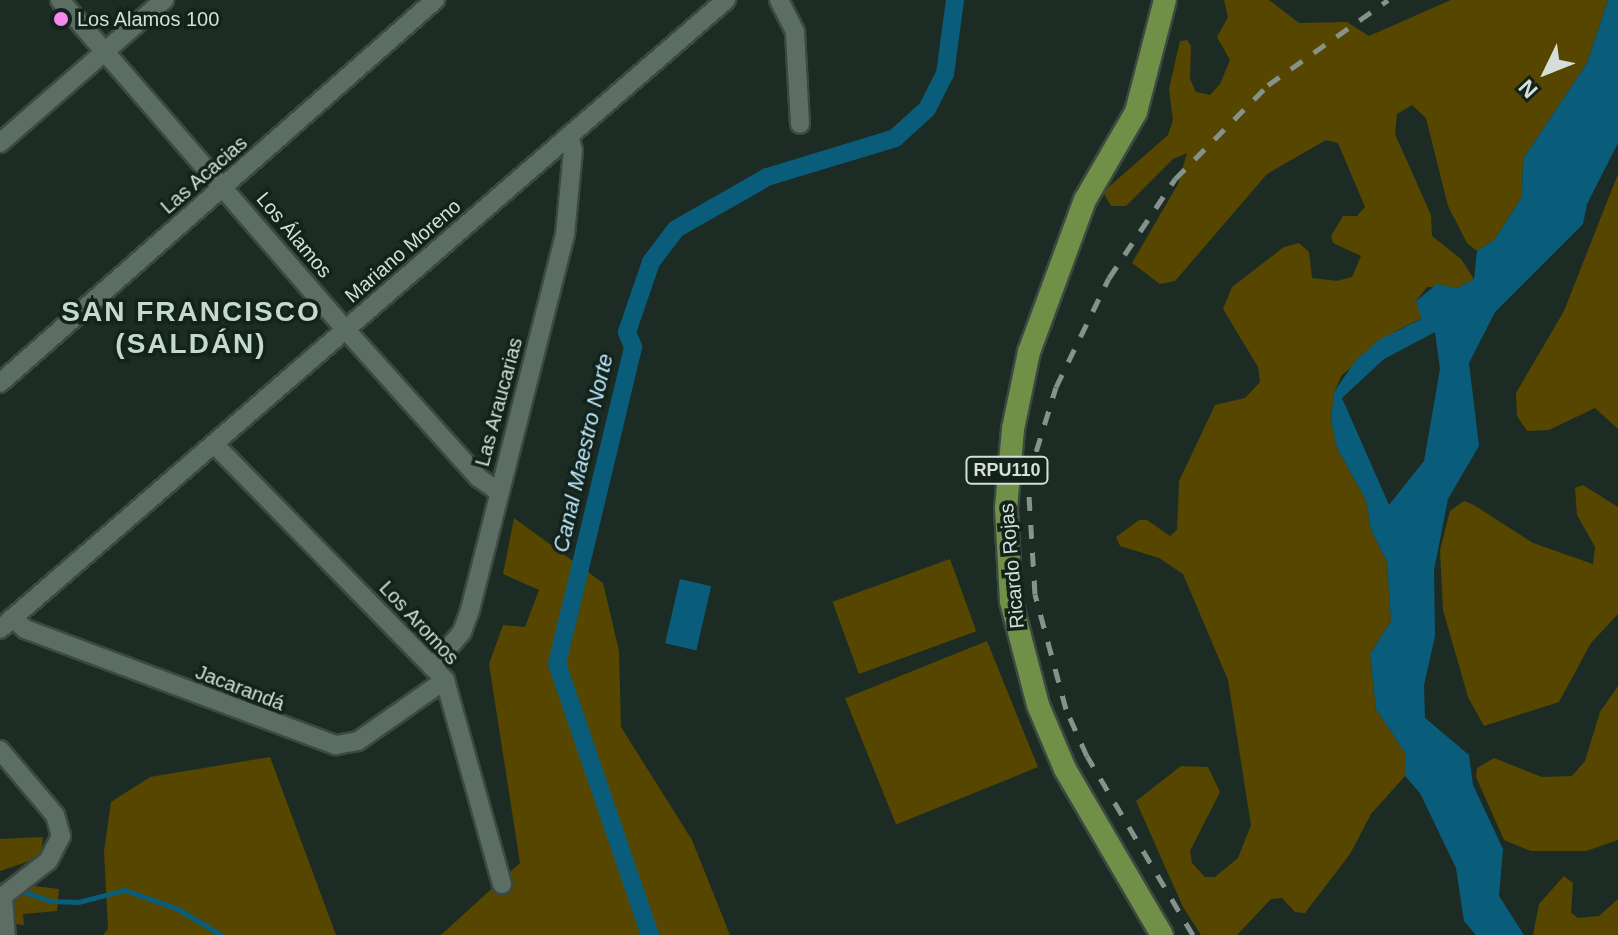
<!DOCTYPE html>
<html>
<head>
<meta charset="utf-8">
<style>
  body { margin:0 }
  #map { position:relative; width:1618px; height:935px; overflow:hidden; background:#1c2c24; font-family:Arial,sans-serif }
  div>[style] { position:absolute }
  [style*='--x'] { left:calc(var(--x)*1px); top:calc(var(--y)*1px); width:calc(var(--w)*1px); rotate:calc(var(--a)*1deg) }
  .green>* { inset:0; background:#574600; transform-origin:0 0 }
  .water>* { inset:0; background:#0a5d7a; transform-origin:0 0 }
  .stream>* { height:5px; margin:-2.5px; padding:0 2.5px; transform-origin:2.5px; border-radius:2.5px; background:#0a5d7a }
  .canal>* { height:18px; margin:-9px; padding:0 9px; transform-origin:9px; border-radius:9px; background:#0a5d7a }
  .roads { filter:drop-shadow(2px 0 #3c4942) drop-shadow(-2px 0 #3c4942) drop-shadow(0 2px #3c4942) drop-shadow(0 -2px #3c4942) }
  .minor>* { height:18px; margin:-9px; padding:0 9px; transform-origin:9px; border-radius:9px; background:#5c6e64 }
  .primary>* { height:22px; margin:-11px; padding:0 11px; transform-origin:11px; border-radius:11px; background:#709048 }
  .rail>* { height:5px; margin-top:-2.5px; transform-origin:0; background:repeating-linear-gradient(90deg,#86928c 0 14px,transparent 0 28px) }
  .dots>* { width:22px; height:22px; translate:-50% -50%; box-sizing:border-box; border:4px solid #13221a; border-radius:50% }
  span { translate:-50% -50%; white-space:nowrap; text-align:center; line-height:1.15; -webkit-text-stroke:7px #13221a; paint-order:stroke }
  .shield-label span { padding:2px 6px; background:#13221a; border:2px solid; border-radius:6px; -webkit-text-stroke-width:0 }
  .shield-label { font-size:18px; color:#d5dfd9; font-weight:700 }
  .poi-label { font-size:20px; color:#d5dfd9 }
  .left { translate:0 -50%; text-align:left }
  .street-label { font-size:20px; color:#d5dfd9 }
  .water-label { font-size:22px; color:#bce8fd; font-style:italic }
  .district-label { font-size:28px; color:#c5d9cd; font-weight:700; letter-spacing:2px }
  .north { position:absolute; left:1506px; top:32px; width:80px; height:80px; -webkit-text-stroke:6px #13221a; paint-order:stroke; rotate:227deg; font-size:22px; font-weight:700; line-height:32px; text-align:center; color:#d5dfd9 }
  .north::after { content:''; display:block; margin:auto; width:28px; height:36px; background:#d5dfd9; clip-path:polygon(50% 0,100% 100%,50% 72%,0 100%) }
</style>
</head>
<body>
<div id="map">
  <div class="green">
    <i style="clip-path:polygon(1224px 0,1269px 0,1299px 23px,1347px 22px,1369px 36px,1451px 0,1608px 0,1587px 63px,1523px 159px,1522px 197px,1495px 239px,1477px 251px,1467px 243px,1448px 206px,1426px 118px,1412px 105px,1397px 114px,1395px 134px,1431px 215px,1432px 236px,1461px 259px,1474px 279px,1457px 288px,1427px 287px,1416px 301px,1422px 318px,1396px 331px,1342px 375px,1334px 392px,1331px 420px,1337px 448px,1366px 500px,1371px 530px,1387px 562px,1391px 621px,1370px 654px,1376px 709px,1405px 753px,1405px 776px,1371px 814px,1350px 854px,1305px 913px,1295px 912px,1282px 898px,1271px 899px,1237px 935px,1201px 935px,1183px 907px,1136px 801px,1181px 766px,1208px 767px,1220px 792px,1190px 851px,1192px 863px,1205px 877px,1215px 877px,1238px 858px,1251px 825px,1228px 680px,1183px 574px,1159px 558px,1120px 546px,1116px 537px,1139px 520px,1147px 520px,1170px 536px,1177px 530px,1179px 481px,1215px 405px,1245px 398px,1260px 382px,1258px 367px,1223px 309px,1232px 287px,1284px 247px,1299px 243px,1309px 252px,1312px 278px,1337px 281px,1352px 277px,1361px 256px,1333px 243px,1331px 236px,1343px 216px,1357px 216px,1365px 207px,1338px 143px,1326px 140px,1267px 174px,1175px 281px,1160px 284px,1132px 263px,1178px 184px,1187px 153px,1173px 159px,1126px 206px,1111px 206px,1103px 192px,1168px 135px,1173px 120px,1169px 89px,1180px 41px,1187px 40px,1191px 46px,1190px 79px,1196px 92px,1210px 95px,1220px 84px,1230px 60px,1217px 37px,1228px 17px)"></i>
    <i style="clip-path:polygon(1618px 174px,1618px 429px,1595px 408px,1549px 430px,1527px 431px,1517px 416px,1516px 393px,1564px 311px)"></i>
    <i style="clip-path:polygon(1583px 485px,1618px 507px,1618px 614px,1591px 643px,1559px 702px,1484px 726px,1468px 697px,1443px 610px,1440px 550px,1450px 511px,1464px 501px,1474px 505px,1533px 543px,1593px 564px,1595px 547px,1577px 515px,1575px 488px)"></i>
    <i style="clip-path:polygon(514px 518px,603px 583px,619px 651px,621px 727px,692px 840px,730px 935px,441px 935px,520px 863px,489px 664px,503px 625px,525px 627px,539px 590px,503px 574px)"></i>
    <i style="left:950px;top:559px;width:77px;height:125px;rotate:70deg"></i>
    <i style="left:987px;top:641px;width:136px;height:153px;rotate:68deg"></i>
    <i style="clip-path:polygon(1618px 686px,1618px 840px,1586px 851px,1531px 851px,1504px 840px,1476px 777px,1477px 768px,1494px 758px,1542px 777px,1572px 776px,1585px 761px,1600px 712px)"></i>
    <i style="clip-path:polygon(270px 757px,336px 935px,103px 935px,108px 929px,104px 851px,111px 802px,150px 777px)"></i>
    <i style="clip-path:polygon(43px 837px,41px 857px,0 871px,0 839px)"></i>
    <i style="clip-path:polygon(1564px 876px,1573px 883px,1571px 913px,1578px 918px,1599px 916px,1618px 899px,1618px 935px,1533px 935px,1539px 904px)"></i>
    <i style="clip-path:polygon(0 882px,59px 889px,57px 911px,23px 914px,24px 925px,0 922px)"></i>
  </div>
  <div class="water">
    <i style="clip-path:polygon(evenodd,1608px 0,1618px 0,1618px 143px,1587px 204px,1583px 224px,1495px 312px,1469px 363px,1479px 446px,1448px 499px,1434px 570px,1435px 636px,1424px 685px,1425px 718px,1469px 755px,1473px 785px,1503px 849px,1499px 896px,1524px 935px,1476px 935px,1464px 921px,1456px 868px,1420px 793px,1405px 776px,1405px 753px,1376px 709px,1370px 654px,1391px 621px,1387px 562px,1371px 530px,1366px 500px,1337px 448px,1331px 420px,1334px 392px,1356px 360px,1379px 340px,1421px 319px,1416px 301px,1437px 284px,1457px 288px,1474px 279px,1477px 251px,1495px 239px,1522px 197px,1523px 159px,1587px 63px,1608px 0,1435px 332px,1440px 369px,1424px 461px,1389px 505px,1342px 398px,1384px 359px,1435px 332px)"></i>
    <i style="left:680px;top:579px;width:32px;height:66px;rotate:13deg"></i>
  </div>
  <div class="stream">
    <i style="--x:19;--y:890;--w:34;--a:19"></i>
    <i style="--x:51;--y:901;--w:27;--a:2"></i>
    <i style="--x:78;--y:902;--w:49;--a:-14.3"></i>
    <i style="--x:125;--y:890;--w:56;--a:19.7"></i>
    <i style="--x:178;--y:909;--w:50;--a:31.2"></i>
  </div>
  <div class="canal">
    <i style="--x:650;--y:935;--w:287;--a:-108.9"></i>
    <i style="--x:557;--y:664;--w:326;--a:-76.5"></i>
    <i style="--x:633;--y:347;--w:16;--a:-112"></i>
    <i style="--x:627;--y:332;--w:74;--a:-71.1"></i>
    <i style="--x:651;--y:262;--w:41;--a:-52.9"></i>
    <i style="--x:676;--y:229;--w:105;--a:-29.7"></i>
    <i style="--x:767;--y:177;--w:134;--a:-16.9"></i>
    <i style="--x:895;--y:138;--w:43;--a:-42.2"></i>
    <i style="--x:927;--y:109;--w:39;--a:-63"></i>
    <i style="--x:945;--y:74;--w:75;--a:-82.3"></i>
  </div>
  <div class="roads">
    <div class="minor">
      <i style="--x:60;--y:0;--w:437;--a:49.1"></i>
      <i style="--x:346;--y:330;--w:199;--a:48.1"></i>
      <i style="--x:479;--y:478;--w:24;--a:35"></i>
      <i style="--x:779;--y:0;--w:36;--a:63"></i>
      <i style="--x:795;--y:32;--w:92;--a:86.9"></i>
      <i style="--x:0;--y:143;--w:218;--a:-41.1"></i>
      <i style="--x:0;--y:383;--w:580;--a:-41.36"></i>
      <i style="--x:215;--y:445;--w:329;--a:45.6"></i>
      <i style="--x:445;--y:680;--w:212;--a:74.4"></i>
      <i style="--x:12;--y:618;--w:17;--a:40"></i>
      <i style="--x:25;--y:629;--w:332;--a:20.5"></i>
      <i style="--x:336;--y:745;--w:22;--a:-10"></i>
      <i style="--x:358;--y:741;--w:106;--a:-35"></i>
      <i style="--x:0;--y:629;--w:961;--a:-40.91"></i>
      <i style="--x:432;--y:667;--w:46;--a:-49.4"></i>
      <i style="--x:462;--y:632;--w:23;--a:-70"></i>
      <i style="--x:470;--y:610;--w:387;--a:-75.8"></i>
      <i style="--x:565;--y:235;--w:85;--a:-84.6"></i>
      <i style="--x:573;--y:150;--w:15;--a:-106"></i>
      <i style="--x:0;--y:750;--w:85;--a:49.8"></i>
      <i style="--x:55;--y:815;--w:22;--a:74"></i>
      <i style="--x:61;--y:836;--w:28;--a:117"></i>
      <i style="--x:48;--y:861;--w:57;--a:142.1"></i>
      <i style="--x:3;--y:896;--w:39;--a:86"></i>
    </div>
    <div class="primary">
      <i style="--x:1162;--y:935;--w:192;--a:-120.3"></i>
      <i style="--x:1065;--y:769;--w:69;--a:-112.9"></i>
      <i style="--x:1038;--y:705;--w:107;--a:-104.6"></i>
      <i style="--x:1011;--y:601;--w:93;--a:-93.1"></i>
      <i style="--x:1006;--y:508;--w:79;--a:-84.9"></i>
      <i style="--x:1013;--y:429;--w:79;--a:-78.3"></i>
      <i style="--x:1029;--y:352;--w:162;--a:-69.8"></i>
      <i style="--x:1085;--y:200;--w:102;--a:-59.9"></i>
      <i style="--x:1136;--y:112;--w:116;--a:-75.5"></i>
    </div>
  </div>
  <div class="rail">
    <i style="--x:1193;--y:935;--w:208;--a:-120.6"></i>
    <i style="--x:1087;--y:756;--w:51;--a:-114.1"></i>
    <i style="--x:1066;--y:709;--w:119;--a:-105.1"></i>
    <i style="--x:1035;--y:594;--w:116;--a:-93.5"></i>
    <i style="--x:1028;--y:478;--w:95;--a:-72.9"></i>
    <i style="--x:1056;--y:387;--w:121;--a:-64.1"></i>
    <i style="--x:1109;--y:278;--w:119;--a:-56.3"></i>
    <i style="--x:1175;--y:179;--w:132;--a:-45.3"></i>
    <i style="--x:1268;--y:85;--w:147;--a:-35.3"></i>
  </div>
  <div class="dots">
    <i style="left:61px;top:19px;background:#f688ed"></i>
  </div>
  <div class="shield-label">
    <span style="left:1007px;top:470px">RPU110</span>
  </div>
  <div class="poi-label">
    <span class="left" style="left:77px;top:19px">Los Alamos 100</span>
  </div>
  <div class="street-label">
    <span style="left:204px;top:175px;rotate:-41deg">Las Acacias</span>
    <span style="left:294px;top:235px;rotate:50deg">Los Álamos</span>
    <span style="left:403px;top:251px;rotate:-41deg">Mariano Moreno</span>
    <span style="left:499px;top:402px;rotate:-75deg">Las Araucarias</span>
    <span style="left:1012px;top:566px;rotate:-95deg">Ricardo Rojas</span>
    <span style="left:419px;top:623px;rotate:47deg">Los Aromos</span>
    <span style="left:240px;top:688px;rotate:21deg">Jacarandá</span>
  </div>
  <div class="water-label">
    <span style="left:583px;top:453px;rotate:-77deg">Canal Maestro Norte</span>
  </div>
  <div class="district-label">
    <span style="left:191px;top:328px">SAN FRANCISCO<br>(SALDÁN)</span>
  </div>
  <div class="north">N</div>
</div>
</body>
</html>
